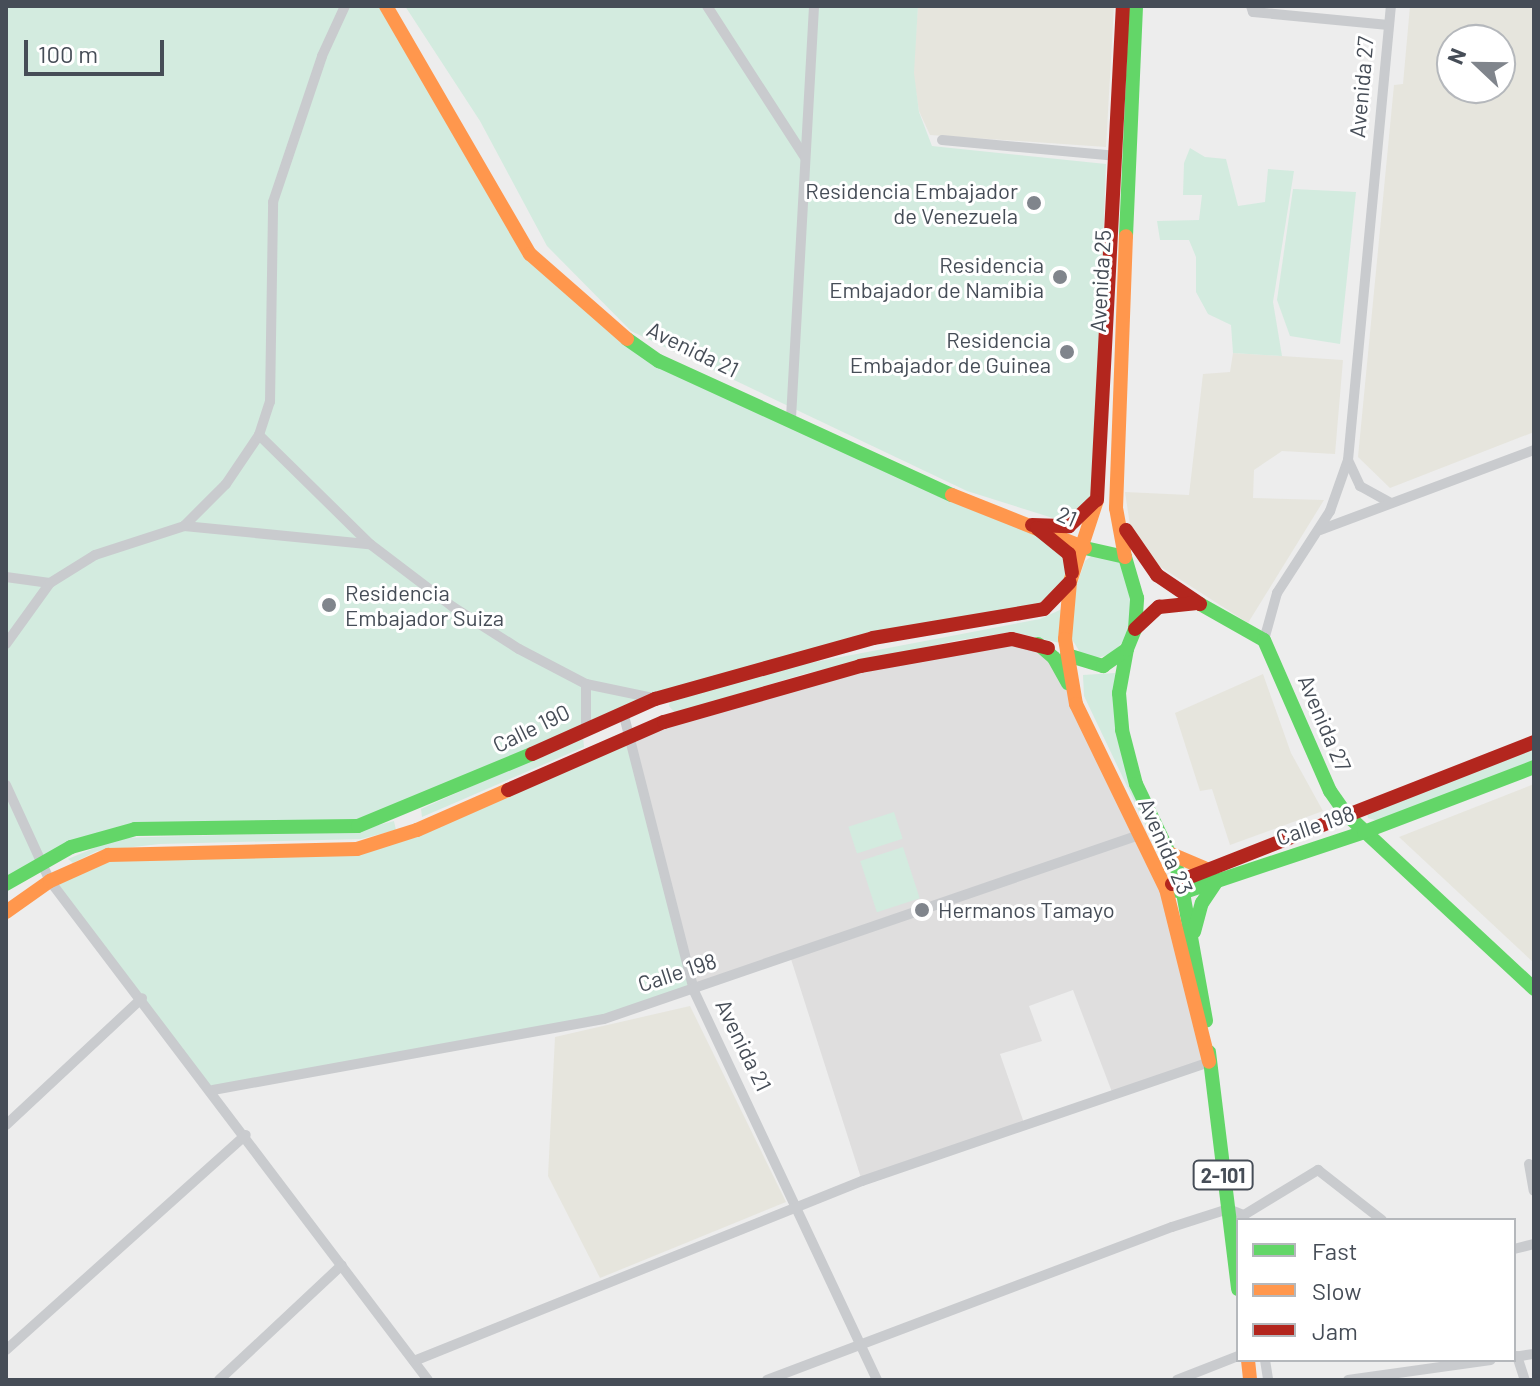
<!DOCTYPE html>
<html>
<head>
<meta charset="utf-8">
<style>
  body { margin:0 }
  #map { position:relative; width:1540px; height:1386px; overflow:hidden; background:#ededed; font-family:Barlow,sans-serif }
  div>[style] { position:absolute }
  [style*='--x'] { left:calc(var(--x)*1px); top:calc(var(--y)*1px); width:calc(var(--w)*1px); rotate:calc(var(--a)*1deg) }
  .commercial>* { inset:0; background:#e6e5dd }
  .education>* { inset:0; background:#dfdede }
  .green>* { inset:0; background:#d3ebdf; transform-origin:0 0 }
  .street>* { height:10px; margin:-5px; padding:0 5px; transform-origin:5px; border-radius:5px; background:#c9cbce }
  .fast>* { height:14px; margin:-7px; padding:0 7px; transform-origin:7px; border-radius:7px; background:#63d668 }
  .slow>* { height:14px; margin:-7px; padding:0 7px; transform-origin:7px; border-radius:7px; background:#ff974d }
  .jam>* { height:14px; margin:-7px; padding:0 7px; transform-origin:7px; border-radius:7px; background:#b3261e }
  .dots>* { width:22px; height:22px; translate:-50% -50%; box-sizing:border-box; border:4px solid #fff; border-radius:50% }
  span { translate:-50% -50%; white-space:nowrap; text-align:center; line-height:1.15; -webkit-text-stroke:6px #fff; paint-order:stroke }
  .shield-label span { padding:2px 6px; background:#fff; border:2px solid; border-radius:6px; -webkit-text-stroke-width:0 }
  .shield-label { font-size:20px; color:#464d57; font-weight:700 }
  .street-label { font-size:22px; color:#464d57 }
  .poi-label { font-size:22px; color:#464d57 }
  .right { translate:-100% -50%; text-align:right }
  .left { translate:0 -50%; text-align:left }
  .frame { position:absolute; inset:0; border:8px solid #464d57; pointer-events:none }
  .legend { position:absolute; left:1236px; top:1218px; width:280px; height:144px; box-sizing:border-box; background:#fff; border:2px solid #b5b8bc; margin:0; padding:10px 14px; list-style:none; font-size:24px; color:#464d57 }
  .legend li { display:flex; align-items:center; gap:16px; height:40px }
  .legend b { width:40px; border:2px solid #b5b8bc }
  .north { position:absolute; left:1436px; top:24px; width:80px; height:80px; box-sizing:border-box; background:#fff; border:2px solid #b5b8bc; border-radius:50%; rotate:292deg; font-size:22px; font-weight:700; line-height:32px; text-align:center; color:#464d57 }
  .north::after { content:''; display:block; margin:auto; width:28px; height:36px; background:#80858c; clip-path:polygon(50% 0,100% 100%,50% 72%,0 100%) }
  .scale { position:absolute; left:24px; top:40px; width:140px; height:36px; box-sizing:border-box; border:4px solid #464d57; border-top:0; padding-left:10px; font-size:24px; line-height:28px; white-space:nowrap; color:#464d57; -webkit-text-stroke:6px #fff; paint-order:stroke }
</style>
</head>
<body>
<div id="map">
  <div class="commercial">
    <i style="clip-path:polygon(918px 6px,1114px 6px,1106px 147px,930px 135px,919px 111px,913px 73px)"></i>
    <i style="clip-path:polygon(evenodd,1410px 6px,1534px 6px,1534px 432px,1390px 488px,1358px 457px,1394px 85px,1403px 84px,1410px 6px,1500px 40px,1500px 88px,1452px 88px,1452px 40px,1500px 40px)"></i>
    <i style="clip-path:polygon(1233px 353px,1343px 360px,1335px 454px,1282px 451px,1254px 470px,1253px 498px,1324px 500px,1248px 623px,1156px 564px,1130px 525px,1125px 492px,1189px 495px,1203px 374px,1230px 372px)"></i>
    <i style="clip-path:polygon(1263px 674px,1291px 753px,1323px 811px,1230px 845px,1212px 789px,1200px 791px,1175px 713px)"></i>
    <i style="clip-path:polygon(1534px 784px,1534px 963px,1399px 837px)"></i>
    <i style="clip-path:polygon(690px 1006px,786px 1202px,600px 1278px,548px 1176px,555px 1037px)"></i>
  </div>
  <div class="education">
    <i style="clip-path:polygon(1012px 639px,1054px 658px,1166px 889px,1209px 1062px,1112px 1092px,1073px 990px,1029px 1006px,1042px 1041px,1000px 1054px,1024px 1123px,862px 1181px,790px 956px,694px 991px,630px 733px,860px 666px)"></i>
  </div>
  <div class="green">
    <i style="clip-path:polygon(6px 6px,386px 6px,530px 253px,640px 350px,1032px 525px,1073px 564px,1044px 609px,873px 638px,655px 699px,358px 826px,101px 836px,6px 884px)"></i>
    <i style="clip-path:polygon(405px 6px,918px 6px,914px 73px,919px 112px,932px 146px,1106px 164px,1094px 493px,1073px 517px,1059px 520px,967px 491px,631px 331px,547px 246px,480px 121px)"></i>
    <i style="clip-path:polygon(1190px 148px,1205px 157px,1226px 159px,1238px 206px,1265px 202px,1268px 169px,1294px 171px,1273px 302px,1282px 356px,1233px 353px,1231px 325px,1208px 314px,1196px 292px,1196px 257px,1189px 240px,1160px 240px,1157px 221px,1199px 220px,1202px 195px,1183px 195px,1184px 163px)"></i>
    <i style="clip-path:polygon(1293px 189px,1356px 192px,1340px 344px,1290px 336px,1277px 300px)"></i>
    <i style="clip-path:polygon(1093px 555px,1115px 557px,1123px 565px,1133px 609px,1127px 636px,1114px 653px,1094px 659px,1081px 654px,1070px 636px,1073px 596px,1085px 561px)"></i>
    <i style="clip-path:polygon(1062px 609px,1060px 643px,1013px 632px,959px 640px,804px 674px,675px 713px,669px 706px,670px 701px,783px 668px,1040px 619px)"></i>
    <i style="clip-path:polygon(1115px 673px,1114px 689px,1168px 872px,1084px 696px,1083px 675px)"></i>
    <i style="clip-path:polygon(630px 733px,694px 991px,604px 1019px,213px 1090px,50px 881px,87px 862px,357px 849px)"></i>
    <i style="clip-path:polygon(583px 736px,584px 747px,422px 817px,421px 809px)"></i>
    <i style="clip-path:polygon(1534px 748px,1534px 760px,1378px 821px,1368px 818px,1367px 814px)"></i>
    <i style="left:894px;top:812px;width:28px;height:48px;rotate:72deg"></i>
    <i style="clip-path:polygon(394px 821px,396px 830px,361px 839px,160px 844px,97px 851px,73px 863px,68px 859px,118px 838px,355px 831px)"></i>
    <i style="left:903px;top:847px;width:54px;height:45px;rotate:72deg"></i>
  </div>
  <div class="street">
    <i style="--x:707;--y:6;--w:179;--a:57.1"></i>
    <i style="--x:1251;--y:6;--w:6;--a:72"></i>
    <i style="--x:1253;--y:12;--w:136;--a:5.5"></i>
    <i style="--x:942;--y:140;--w:176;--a:5.2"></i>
    <i style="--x:791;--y:418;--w:413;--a:-86.8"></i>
    <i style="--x:259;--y:435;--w:156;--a:44.5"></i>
    <i style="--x:370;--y:544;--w:104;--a:37.2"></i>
    <i style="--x:453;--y:607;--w:78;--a:32.5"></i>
    <i style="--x:519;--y:649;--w:76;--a:27.6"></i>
    <i style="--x:586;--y:684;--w:68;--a:11.8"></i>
    <i style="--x:1348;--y:460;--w:29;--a:65"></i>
    <i style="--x:1360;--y:486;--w:35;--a:29"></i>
    <i style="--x:184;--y:526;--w:186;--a:5.6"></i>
    <i style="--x:1320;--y:530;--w:228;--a:-20.5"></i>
    <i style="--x:6;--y:577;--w:44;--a:7.8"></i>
    <i style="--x:1264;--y:640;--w:49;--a:-74.5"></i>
    <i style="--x:1277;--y:593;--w:98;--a:-57.1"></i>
    <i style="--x:1330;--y:511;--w:54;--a:-70.6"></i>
    <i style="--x:1348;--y:460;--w:456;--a:-84.6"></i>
    <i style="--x:6;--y:644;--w:75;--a:-54.2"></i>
    <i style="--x:50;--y:583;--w:53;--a:-31.9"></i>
    <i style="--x:95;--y:555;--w:94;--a:-18"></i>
    <i style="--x:184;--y:526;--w:59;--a:-45"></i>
    <i style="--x:226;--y:484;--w:59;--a:-56"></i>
    <i style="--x:259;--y:435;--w:35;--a:-72"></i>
    <i style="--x:270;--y:402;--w:200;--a:-89.1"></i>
    <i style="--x:273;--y:202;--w:154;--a:-71.4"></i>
    <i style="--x:322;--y:56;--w:55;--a:-65.3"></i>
    <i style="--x:586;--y:684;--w:41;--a:90"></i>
    <i style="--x:623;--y:712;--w:288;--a:75.7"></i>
    <i style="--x:694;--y:991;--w:430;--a:64.8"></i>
    <i style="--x:6;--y:785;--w:106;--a:65.4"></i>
    <i style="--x:50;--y:881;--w:626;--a:52.86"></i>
    <i style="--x:213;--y:1090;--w:397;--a:-10.3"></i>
    <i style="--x:604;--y:1019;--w:566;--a:-18.98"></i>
    <i style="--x:6;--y:1125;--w:186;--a:-43"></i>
    <i style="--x:1529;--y:1164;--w:27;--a:80"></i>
    <i style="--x:1514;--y:1249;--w:21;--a:-14"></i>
    <i style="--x:6;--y:1350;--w:322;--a:-41.9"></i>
    <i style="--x:1517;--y:1356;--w:25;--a:72"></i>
    <i style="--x:1514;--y:1357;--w:20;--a:-9"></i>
    <i style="--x:1265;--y:1360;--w:20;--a:81"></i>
    <i style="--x:414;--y:1361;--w:483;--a:-21.9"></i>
    <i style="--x:862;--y:1181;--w:367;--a:-18.9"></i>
    <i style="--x:219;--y:1380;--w:168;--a:-43.1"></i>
    <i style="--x:767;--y:1380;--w:433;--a:-20.7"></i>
    <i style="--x:1172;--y:1227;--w:59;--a:-17.8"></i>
    <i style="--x:1228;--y:1209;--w:17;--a:21"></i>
    <i style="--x:1244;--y:1215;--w:87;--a:-31.3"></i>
    <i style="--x:1318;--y:1170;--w:81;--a:38"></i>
    <i style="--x:1177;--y:1380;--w:66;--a:-21.5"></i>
    <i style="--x:1348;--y:1380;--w:144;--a:-8"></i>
  </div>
  <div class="fast">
    <i style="--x:1126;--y:236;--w:230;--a:-87.5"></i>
    <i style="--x:627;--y:339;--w:39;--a:35"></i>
    <i style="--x:659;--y:361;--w:322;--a:24.6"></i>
    <i style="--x:1200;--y:604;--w:73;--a:29.4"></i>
    <i style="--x:1264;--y:640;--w:165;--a:66.4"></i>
    <i style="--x:1330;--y:791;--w:28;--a:55"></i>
    <i style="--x:1346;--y:814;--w:257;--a:42.9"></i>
    <i style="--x:1038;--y:644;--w:21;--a:41"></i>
    <i style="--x:1054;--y:658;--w:29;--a:61"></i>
    <i style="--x:1127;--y:649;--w:45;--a:100.3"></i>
    <i style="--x:1119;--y:693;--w:37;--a:85"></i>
    <i style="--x:1122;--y:730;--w:56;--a:75.5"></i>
    <i style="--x:1136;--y:784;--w:102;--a:64.4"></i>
    <i style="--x:1180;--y:876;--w:147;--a:79.8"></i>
    <i style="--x:1067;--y:655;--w:38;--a:17"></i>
    <i style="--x:1103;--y:666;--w:29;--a:-35"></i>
    <i style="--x:1127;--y:649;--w:22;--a:-68"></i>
    <i style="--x:1135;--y:629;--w:31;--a:-86"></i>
    <i style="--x:1137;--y:598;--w:43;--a:-106.3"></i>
    <i style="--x:1125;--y:557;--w:41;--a:-167.3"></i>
    <i style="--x:6;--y:884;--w:75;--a:-29.6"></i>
    <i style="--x:71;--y:847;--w:66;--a:-15.7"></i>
    <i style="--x:135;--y:829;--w:223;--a:-0.8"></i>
    <i style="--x:358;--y:826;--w:188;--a:-22.5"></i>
    <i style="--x:1172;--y:890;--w:12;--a:9"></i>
    <i style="--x:1184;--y:892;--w:190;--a:-18.4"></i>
    <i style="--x:1364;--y:832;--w:182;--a:-20.9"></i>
    <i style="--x:1194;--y:932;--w:30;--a:-75"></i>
    <i style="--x:1202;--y:903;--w:27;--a:-56"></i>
    <i style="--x:1209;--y:1052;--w:239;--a:83"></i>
  </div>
  <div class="slow">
    <i style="--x:386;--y:6;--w:287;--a:59.9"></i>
    <i style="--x:530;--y:254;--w:129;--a:41.2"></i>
    <i style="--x:952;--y:495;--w:143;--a:21.7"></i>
    <i style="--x:1097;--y:500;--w:86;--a:108.2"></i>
    <i style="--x:1070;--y:582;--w:57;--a:95"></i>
    <i style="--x:1065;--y:639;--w:66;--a:80.4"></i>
    <i style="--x:1076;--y:704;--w:206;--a:64.1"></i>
    <i style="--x:1166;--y:889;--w:178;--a:76"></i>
    <i style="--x:1125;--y:557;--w:50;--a:-100.4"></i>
    <i style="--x:1116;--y:508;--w:272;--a:-87.9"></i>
    <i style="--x:1171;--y:854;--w:36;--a:23"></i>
    <i style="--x:6;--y:912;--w:54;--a:-35.2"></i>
    <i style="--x:50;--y:881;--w:64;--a:-24.1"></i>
    <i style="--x:108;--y:855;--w:249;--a:-1.4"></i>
    <i style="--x:357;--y:849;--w:63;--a:-17.6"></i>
    <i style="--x:417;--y:830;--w:99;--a:-23.7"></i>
    <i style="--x:1248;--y:1360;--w:20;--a:84"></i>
  </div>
  <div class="jam">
    <i style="--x:1097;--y:500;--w:495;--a:-87"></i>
    <i style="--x:1032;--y:525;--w:37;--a:2"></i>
    <i style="--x:1069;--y:526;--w:35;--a:-44"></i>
    <i style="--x:1037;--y:528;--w:41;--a:39.1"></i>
    <i style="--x:1069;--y:554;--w:19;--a:81"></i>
    <i style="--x:1126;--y:530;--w:55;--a:55.4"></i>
    <i style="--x:1157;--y:575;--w:52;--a:34"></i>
    <i style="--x:1135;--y:629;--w:33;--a:-43"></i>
    <i style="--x:1159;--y:607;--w:36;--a:-6"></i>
    <i style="--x:532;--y:754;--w:135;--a:-24.1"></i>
    <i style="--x:655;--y:699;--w:226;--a:-15.6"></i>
    <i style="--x:873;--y:638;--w:173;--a:-9.6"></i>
    <i style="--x:1044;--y:609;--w:37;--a:-46"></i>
    <i style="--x:508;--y:790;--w:170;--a:-23.6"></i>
    <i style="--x:664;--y:722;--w:204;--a:-15.9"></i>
    <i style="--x:860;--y:666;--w:154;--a:-10.1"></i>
    <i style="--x:1012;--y:639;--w:37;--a:14"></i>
    <i style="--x:1172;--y:884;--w:389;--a:-21.4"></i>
  </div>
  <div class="dots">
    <i style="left:1034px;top:203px;background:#80858c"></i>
    <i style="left:1060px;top:277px;background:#80858c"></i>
    <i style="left:1067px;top:352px;background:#80858c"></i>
    <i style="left:329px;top:605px;background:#80858c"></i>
    <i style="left:922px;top:910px;background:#80858c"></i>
  </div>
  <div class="shield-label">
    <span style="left:1223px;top:1175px">2-101</span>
  </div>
  <div class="street-label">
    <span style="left:1361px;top:87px;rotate:-85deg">Avenida 27</span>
    <span style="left:1100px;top:281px;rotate:-87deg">Avenida 25</span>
    <span style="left:693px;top:349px;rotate:26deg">Avenida 21</span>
    <span style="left:1067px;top:516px;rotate:23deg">21</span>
    <span style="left:1325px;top:723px;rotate:67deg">Avenida 27</span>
    <span style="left:531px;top:728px;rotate:-26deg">Calle 190</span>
    <span style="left:1315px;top:825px;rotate:-19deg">Calle 198</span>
    <span style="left:1166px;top:846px;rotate:66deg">Avenida 23</span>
    <span style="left:677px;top:972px;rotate:-18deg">Calle 198</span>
    <span style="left:744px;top:1045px;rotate:64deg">Avenida 21</span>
  </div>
  <div class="poi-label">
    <span class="right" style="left:1018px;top:203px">Residencia Embajador<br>de Venezuela</span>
    <span class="right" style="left:1044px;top:277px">Residencia<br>Embajador de Namibia</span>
    <span class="right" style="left:1051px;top:352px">Residencia<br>Embajador de Guinea</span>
    <span class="left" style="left:345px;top:605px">Residencia<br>Embajador Suiza</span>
    <span class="left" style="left:938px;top:910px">Hermanos Tamayo</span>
  </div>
  <div class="frame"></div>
  <ul class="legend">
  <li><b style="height:10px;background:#63d668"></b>Fast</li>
  <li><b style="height:10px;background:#ff974d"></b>Slow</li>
  <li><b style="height:10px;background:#b3261e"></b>Jam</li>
  </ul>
  <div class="north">N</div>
  <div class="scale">100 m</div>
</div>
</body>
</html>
